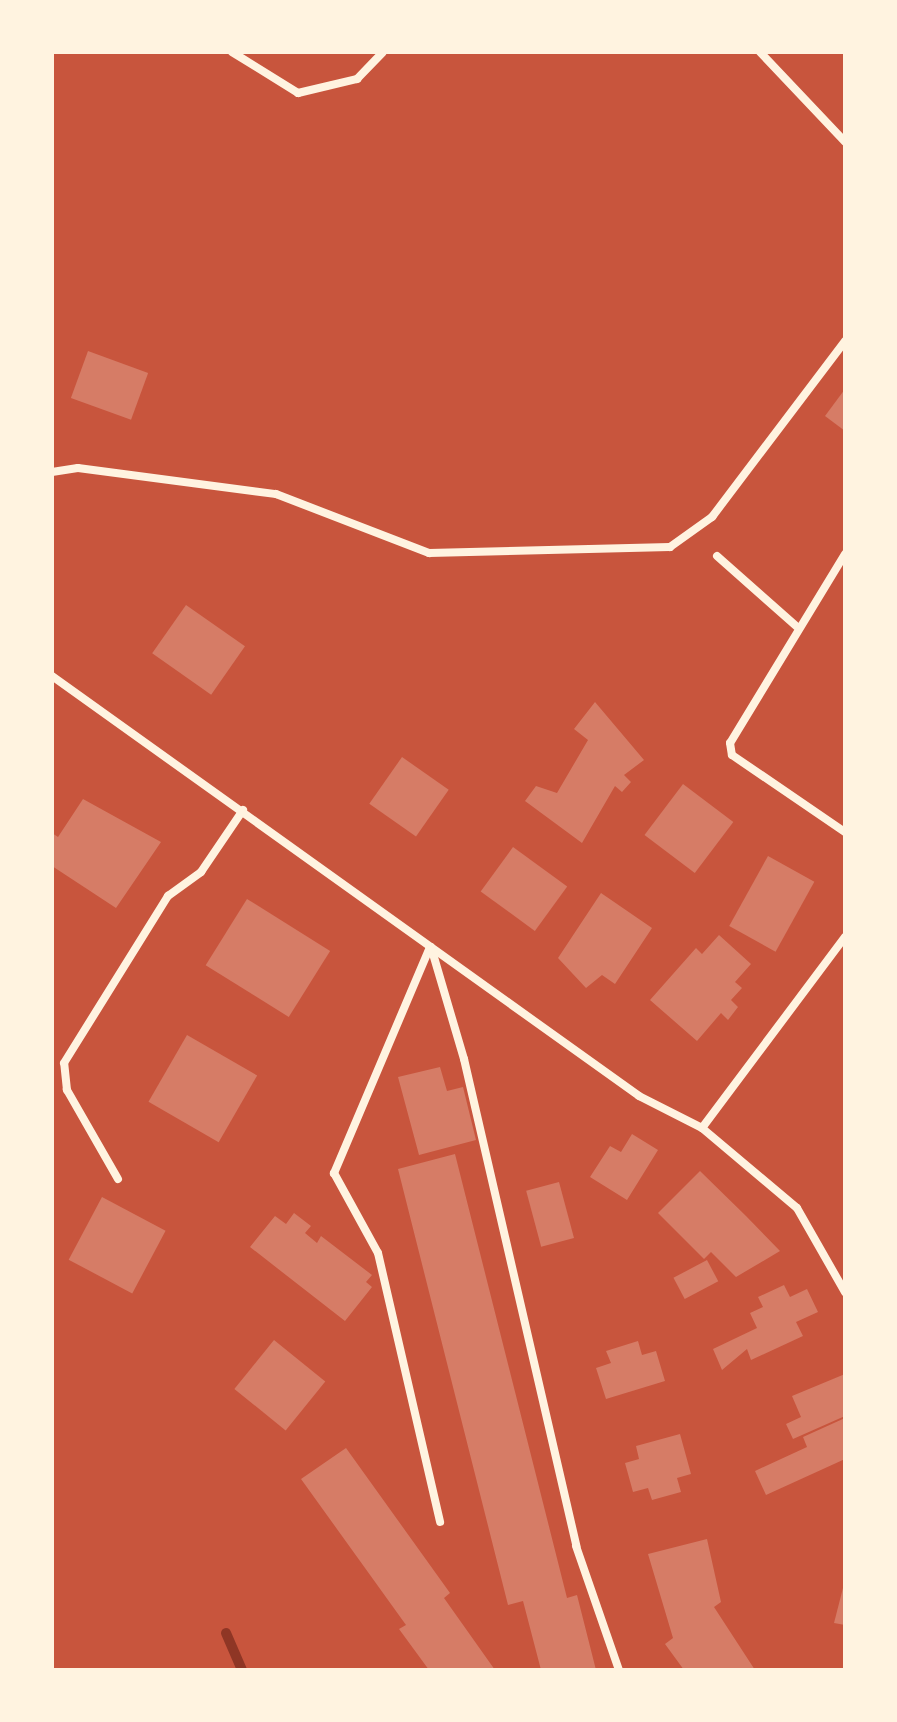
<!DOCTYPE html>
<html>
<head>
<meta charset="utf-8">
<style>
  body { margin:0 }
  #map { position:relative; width:897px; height:1722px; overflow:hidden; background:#c8553d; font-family:Helvetica,sans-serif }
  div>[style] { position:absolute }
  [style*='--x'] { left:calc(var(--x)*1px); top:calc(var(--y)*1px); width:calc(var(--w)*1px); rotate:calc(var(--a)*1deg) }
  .stream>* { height:10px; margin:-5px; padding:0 5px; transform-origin:5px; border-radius:5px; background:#8f3625 }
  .building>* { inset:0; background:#d67c66; transform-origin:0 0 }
  .minor>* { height:8px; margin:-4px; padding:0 4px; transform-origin:4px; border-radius:4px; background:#fff3e0 }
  span { translate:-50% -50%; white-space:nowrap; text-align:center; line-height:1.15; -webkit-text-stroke:8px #fff3e0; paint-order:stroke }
  .frame { position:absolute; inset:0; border:54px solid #fff3e0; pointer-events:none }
</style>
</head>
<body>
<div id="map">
  <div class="stream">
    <i style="--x:226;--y:1633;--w:40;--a:66.6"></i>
  </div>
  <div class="building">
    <i style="left:88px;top:351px;width:64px;height:50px;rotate:20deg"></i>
    <i style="clip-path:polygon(845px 389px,845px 431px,825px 416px)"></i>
    <i style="left:186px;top:605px;width:72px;height:59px;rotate:35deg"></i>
    <i style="clip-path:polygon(595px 702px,644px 760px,624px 775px,631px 782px,622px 792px,615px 786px,582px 843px,525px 801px,536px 786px,557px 793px,588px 740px,574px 729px)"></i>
    <i style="left:402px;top:757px;width:57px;height:57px;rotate:35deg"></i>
    <i style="left:683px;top:784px;width:63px;height:64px;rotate:37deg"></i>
    <i style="clip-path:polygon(83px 799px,161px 842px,116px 908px,52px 866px,52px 833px,58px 837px)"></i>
    <i style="left:513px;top:847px;width:67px;height:55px;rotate:36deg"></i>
    <i style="left:768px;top:856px;width:53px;height:80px;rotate:29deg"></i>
    <i style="clip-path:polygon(601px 893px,652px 928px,615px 984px,602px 975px,586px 988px,558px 958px)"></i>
    <i style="left:247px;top:899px;width:98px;height:78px;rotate:32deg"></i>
    <i style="clip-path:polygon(719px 935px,751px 964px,735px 982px,742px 988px,731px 1000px,738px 1007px,728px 1020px,721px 1013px,697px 1041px,650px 1000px,696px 948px,702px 954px)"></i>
    <i style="left:187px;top:1035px;width:81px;height:77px;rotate:30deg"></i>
    <i style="clip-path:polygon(440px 1067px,447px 1091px,463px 1087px,476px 1140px,419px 1155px,398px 1077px)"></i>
    <i style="clip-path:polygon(632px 1134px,658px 1150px,627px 1200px,590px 1177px,610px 1146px,621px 1152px)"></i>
    <i style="clip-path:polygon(455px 1154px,565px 1590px,567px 1598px,577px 1595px,596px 1670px,541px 1670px,523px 1601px,508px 1605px,398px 1169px)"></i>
    <i style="clip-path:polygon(700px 1171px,746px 1216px,780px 1251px,736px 1277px,711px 1252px,704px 1259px,658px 1213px)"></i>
    <i style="left:559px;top:1182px;width:58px;height:34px;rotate:75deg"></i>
    <i style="left:102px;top:1197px;width:72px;height:71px;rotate:28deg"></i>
    <i style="clip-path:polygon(294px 1213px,311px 1226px,305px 1233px,317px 1243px,321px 1236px,372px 1275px,366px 1282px,372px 1287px,345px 1321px,250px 1247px,275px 1216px,286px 1224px)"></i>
    <i style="left:707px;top:1260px;width:24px;height:38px;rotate:62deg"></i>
    <i style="clip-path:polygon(784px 1285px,790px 1297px,807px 1289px,818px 1312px,796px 1322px,803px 1336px,751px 1360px,747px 1349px,722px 1370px,713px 1349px,757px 1328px,750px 1313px,763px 1307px,758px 1297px)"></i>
    <i style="left:274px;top:1340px;width:66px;height:63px;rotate:39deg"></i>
    <i style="clip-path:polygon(638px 1341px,642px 1355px,656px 1351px,665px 1381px,606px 1399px,596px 1368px,611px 1363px,606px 1351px)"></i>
    <i style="clip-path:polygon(845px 1374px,845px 1416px,793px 1439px,786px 1424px,801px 1417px,792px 1396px)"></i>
    <i style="clip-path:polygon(845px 1418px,845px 1459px,766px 1495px,755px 1471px,807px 1447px,803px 1437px)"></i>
    <i style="clip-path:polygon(680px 1434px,691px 1474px,677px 1478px,681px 1492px,652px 1500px,648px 1488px,633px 1492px,625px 1463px,639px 1459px,636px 1446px)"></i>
    <i style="clip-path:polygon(346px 1448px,450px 1593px,444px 1598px,495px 1670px,429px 1670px,399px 1629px,406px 1625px,301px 1479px)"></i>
    <i style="clip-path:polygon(707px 1539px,721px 1602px,714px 1607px,755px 1670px,684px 1670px,665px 1644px,673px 1638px,648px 1554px)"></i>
    <i style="clip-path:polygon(844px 1584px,845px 1584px,845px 1625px,834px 1623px)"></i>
  </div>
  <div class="minor">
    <i style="--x:232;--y:52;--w:78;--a:31.8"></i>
    <i style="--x:298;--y:93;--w:61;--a:-13.3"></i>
    <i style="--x:357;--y:79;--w:37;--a:-46"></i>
    <i style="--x:760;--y:52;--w:124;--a:46.6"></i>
    <i style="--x:52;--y:472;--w:26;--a:-9"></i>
    <i style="--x:78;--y:468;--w:200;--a:7.5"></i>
    <i style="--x:276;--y:494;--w:164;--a:21.1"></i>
    <i style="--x:429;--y:553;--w:241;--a:-1.4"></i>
    <i style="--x:670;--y:547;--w:52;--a:-35.5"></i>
    <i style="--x:712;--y:517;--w:221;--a:-52.9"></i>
    <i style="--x:845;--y:554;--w:221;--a:121.3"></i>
    <i style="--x:730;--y:743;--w:12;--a:81"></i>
    <i style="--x:732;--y:755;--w:137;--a:34.3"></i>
    <i style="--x:717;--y:556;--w:106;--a:41.5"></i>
    <i style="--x:52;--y:676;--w:722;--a:35.58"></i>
    <i style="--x:639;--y:1096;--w:71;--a:26.9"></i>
    <i style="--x:702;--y:1128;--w:124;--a:40.1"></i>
    <i style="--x:797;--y:1208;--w:97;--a:60.3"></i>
    <i style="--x:430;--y:947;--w:246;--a:113"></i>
    <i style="--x:334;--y:1173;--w:91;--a:61.2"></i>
    <i style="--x:378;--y:1253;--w:276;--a:77"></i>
    <i style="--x:431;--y:947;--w:117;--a:73.6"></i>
    <i style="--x:464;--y:1059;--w:500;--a:77"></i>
    <i style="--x:576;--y:1546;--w:131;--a:70.9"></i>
    <i style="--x:702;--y:1128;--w:239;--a:-53.2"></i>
    <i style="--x:118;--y:1179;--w:103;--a:-119.8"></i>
    <i style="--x:67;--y:1090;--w:27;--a:-96"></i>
    <i style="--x:64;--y:1063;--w:197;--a:-58.1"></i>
    <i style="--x:168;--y:896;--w:41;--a:-36"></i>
    <i style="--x:201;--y:872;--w:75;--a:-55.9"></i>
  </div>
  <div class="frame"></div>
</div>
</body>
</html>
